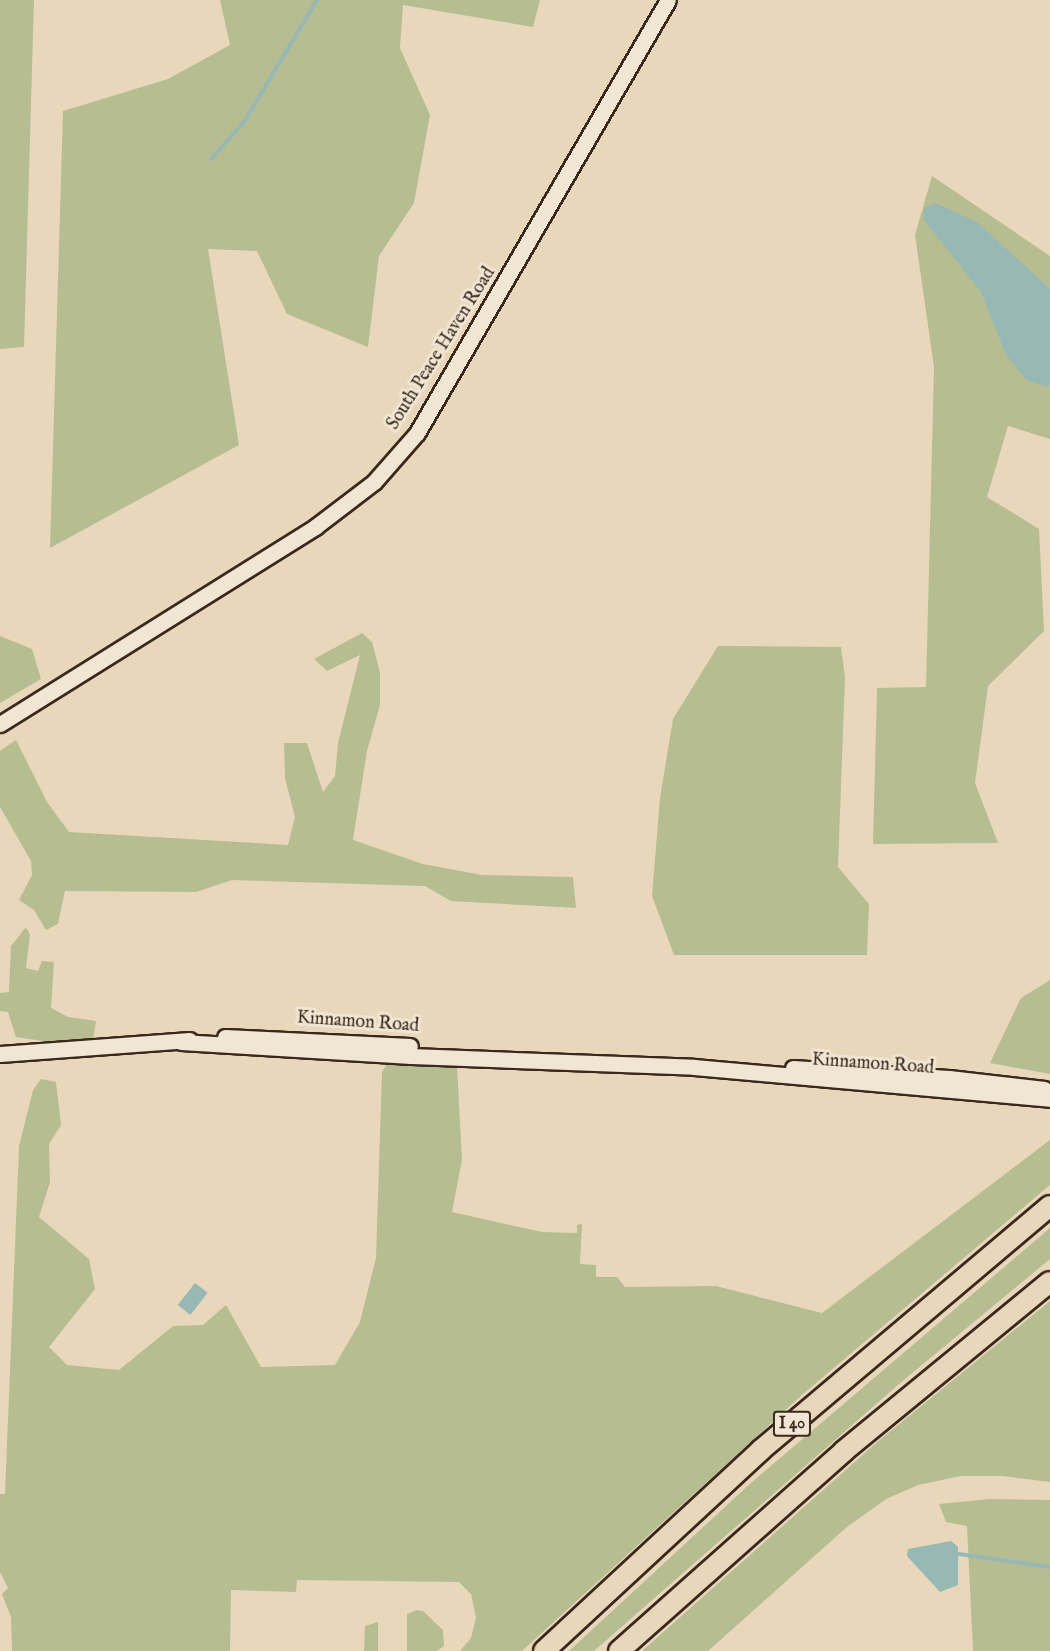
<!DOCTYPE html>
<html>
<head>
<meta charset="utf-8">
<style>
  body { margin:0 }
  #map { position:relative; width:1050px; height:1651px; overflow:hidden; background:#e9d7bb; font-family:"IM FELL English",serif }
  div>[style] { position:absolute }
  [style*='--x'] { left:calc(var(--x)*1px); top:calc(var(--y)*1px); width:calc(var(--w)*1px); rotate:calc(var(--a)*1deg) }
  .green>* { inset:0; background:#b6be91 }
  .water>* { inset:0; background:#98b8b6; transform-origin:0 0 }
  .stream>* { height:4px; margin:-2px; padding:0 2px; transform-origin:2px; border-radius:2px; background:#98b8b6 }
  .roads { filter:drop-shadow(2px 0 #3a281c) drop-shadow(-2px 0 #3a281c) drop-shadow(0 2px #3a281c) drop-shadow(0 -2px #3a281c) }
  .secondary>* { height:15px; margin:-7.5px; padding:0 7.5px; transform-origin:7.5px; border-radius:7.5px; background:#f1e5d3 }
  .highway>* { height:20px; margin:-10px; padding:0 10px; transform-origin:10px; border-radius:10px; background:#e9d7bb }
  span { translate:-50% -50%; white-space:nowrap; text-align:center; line-height:1.15; -webkit-text-stroke:6px #f1e5d3; paint-order:stroke }
  .shield-label span { padding:2px 4px; background:#f1e5d3; border:2px solid; border-radius:4px; -webkit-text-stroke-width:0 }
  .shield-label { font-size:16px; color:#3a281c; font-weight:700 }
  .street-label { font-size:18px; color:#3a281c }
</style>
</head>
<body>
<div id="map">
  <div class="green">
    <i style="clip-path:polygon(0 0,34px 0,24px 347px,0 349px)"></i>
    <i style="clip-path:polygon(220px 0,540px 0,533px 27px,403px 5px,400px 48px,430px 115px,414px 203px,379px 256px,368px 347px,287px 314px,257px 251px,208px 249px,239px 445px,50px 548px,63px 111px,168px 79px,230px 45px)"></i>
    <i style="clip-path:polygon(932px 176px,1050px 256px,1050px 439px,1008px 426px,987px 497px,1039px 529px,1044px 631px,988px 686px,975px 783px,998px 843px,873px 844px,877px 688px,926px 687px,934px 367px,915px 235px)"></i>
    <i style="clip-path:polygon(362px 633px,372px 642px,380px 673px,380px 705px,367px 751px,353px 840px,423px 864px,482px 875px,573px 877px,576px 908px,451px 901px,425px 886px,232px 880px,196px 892px,65px 891px,58px 924px,46px 930px,34px 910px,19px 900px,32px 875px,31px 861px,0 807px,0 751px,16px 740px,47px 802px,69px 832px,288px 845px,295px 817px,285px 778px,284px 743px,307px 743px,323px 792px,335px 776px,338px 743px,360px 655px,327px 671px,314px 659px)"></i>
    <i style="clip-path:polygon(0 636px,32px 649px,41px 679px,0 703px)"></i>
    <i style="clip-path:polygon(718px 646px,841px 647px,845px 678px,838px 867px,869px 904px,867px 955px,674px 955px,652px 896px,660px 798px,673px 719px)"></i>
    <i style="clip-path:polygon(26px 927px,30px 935px,26px 968px,38px 971px,42px 961px,54px 962px,51px 1008px,68px 1017px,96px 1021px,93px 1041px,63px 1044px,16px 1037px,8px 1012px,0 1011px,0 993px,9px 992px,11px 946px)"></i>
    <i style="clip-path:polygon(1050px 980px,1050px 1074px,990px 1063px,1021px 998px)"></i>
    <i style="clip-path:polygon(390px 1059px,450px 1062px,457px 1067px,462px 1160px,452px 1212px,542px 1232px,577px 1233px,577px 1225px,582px 1224px,580px 1264px,596px 1265px,596px 1277px,617px 1277px,625px 1287px,716px 1286px,822px 1313px,1050px 1140px,1050px 1185px,803px 1394px,522px 1651px,460px 1651px,471px 1638px,476px 1618px,471px 1594px,459px 1582px,297px 1580px,296px 1592px,231px 1590px,230px 1651px,12px 1651px,11px 1617px,2px 1594px,8px 1588px,0 1572px,0 1494px,5px 1494px,19px 1146px,33px 1090px,41px 1079px,56px 1082px,61px 1125px,49px 1144px,50px 1182px,39px 1217px,89px 1259px,95px 1289px,49px 1347px,67px 1365px,119px 1370px,173px 1326px,203px 1325px,226px 1305px,261px 1367px,335px 1365px,360px 1322px,376px 1258px,382px 1072px)"></i>
    <i style="clip-path:polygon(1050px 1228px,1050px 1259px,899px 1384px,594px 1651px,569px 1651px,752px 1482px)"></i>
    <i style="clip-path:polygon(1050px 1301px,1050px 1482px,1003px 1476px,961px 1476px,918px 1485px,886px 1499px,847px 1527px,708px 1651px,642px 1651px,876px 1443px)"></i>
    <i style="clip-path:polygon(989px 1499px,1050px 1500px,1050px 1651px,973px 1651px,967px 1526px,946px 1522px,939px 1504px)"></i>
    <i style="clip-path:polygon(417px 1610px,423px 1611px,443px 1630px,444px 1646px,437px 1651px,407px 1651px,407px 1614px)"></i>
    <i style="clip-path:polygon(378px 1622px,378px 1651px,364px 1651px,365px 1626px)"></i>
  </div>
  <div class="water">
    <i style="clip-path:polygon(935px 203px,977px 222px,1050px 289px,1050px 384px,1047px 387px,1027px 380px,1006px 355px,981px 292px,924px 220px,924px 208px)"></i>
    <i style="left:195px;top:1283px;width:16px;height:28px;rotate:38deg"></i>
    <i style="clip-path:polygon(951px 1541px,958px 1547px,958px 1585px,940px 1592px,907px 1556px,908px 1549px)"></i>
  </div>
  <div class="stream">
    <i style="--x:211;--y:159;--w:50;--a:-48.3"></i>
    <i style="--x:244;--y:122;--w:142;--a:-59.1"></i>
    <i style="--x:959;--y:1554;--w:92;--a:8.1"></i>
  </div>
  <div class="roads">
    <div class="secondary">
      <i style="--x:0;--y:724;--w:372;--a:-32"></i>
      <i style="--x:315;--y:527;--w:74;--a:-37.3"></i>
      <i style="--x:374;--y:482;--w:65;--a:-48.7"></i>
      <i style="--x:417;--y:433;--w:500;--a:-59.9"></i>
      <i style="--x:225;--y:1037;--w:185;--a:2.8"></i>
      <i style="--x:181;--y:1042;--w:230;--a:3.5"></i>
      <i style="--x:411;--y:1056;--w:283;--a:2.2"></i>
      <i style="--x:694;--y:1067;--w:357;--a:5.1"></i>
      <i style="--x:0;--y:1054;--w:190;--a:-4.2"></i>
      <i style="--x:793;--y:1068;--w:156;--a:3.7"></i>
      <i style="--x:949;--y:1078;--w:96;--a:6.6"></i>
    </div>
    <div class="highway">
      <i style="--x:544;--y:1651;--w:296;--a:-42.8"></i>
      <i style="--x:761;--y:1450;--w:378;--a:-40.2"></i>
      <i style="--x:619;--y:1651;--w:301;--a:-41.6"></i>
      <i style="--x:844;--y:1451;--w:266;--a:-39.4"></i>
    </div>
  </div>
  <div class="shield-label">
    <span style="left:792px;top:1424px">I 40</span>
  </div>
  <div class="street-label">
    <span style="left:442px;top:349px;rotate:-58deg">South Peace Haven Road</span>
    <span style="left:358px;top:1023px;rotate:4deg">Kinnamon Road</span>
    <span style="left:873px;top:1065px;rotate:4deg">Kinnamon Road</span>
  </div>
</div>
</body>
</html>
